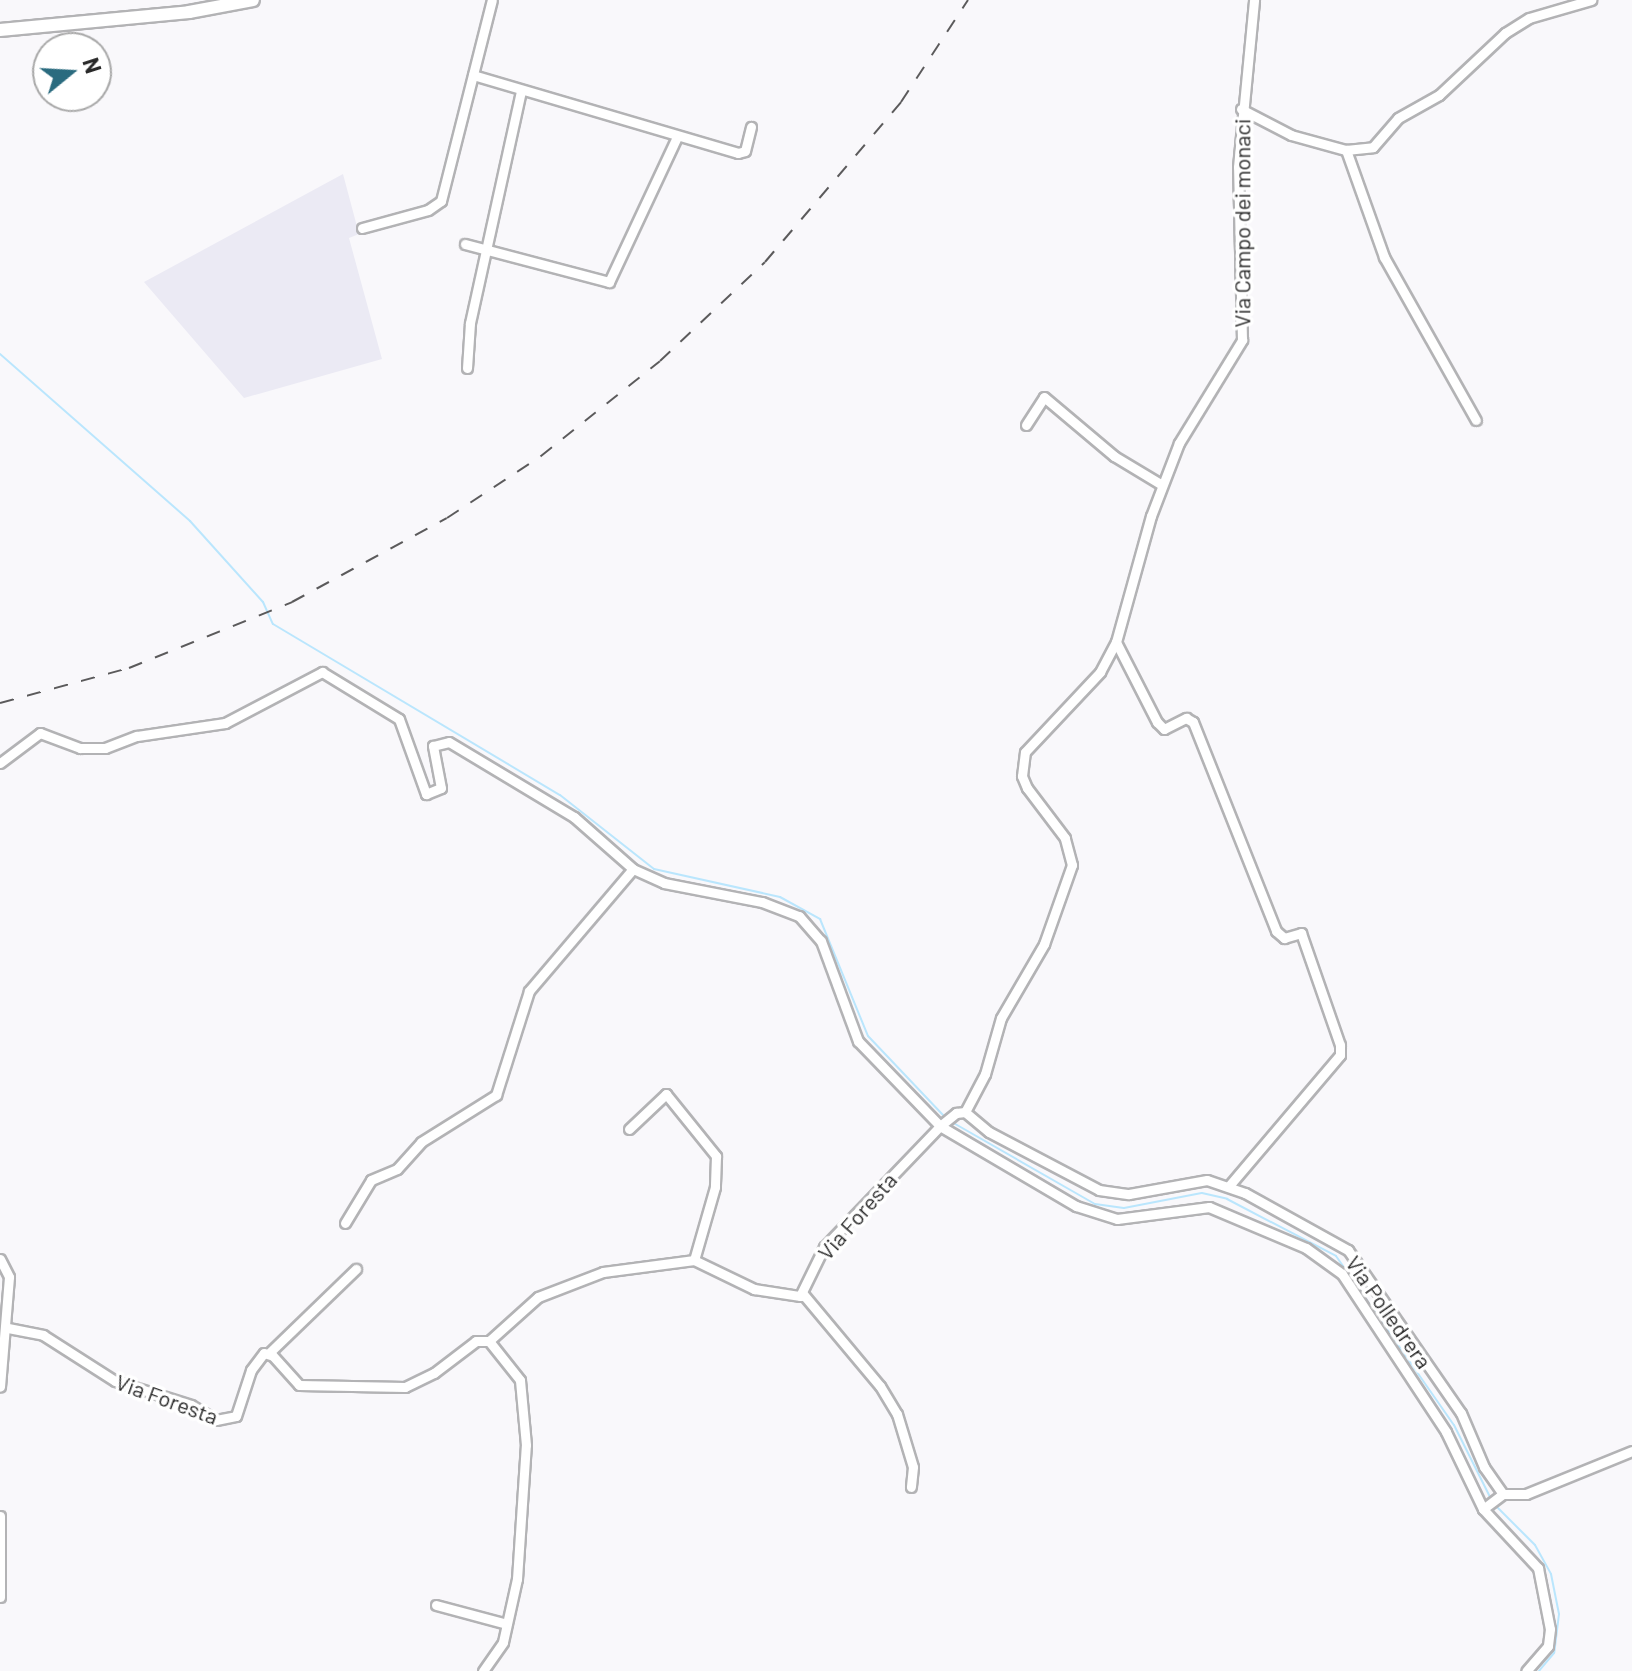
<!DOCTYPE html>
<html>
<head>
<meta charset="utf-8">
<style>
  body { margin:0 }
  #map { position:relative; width:1632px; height:1671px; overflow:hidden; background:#f9f8fb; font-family:Barlow,sans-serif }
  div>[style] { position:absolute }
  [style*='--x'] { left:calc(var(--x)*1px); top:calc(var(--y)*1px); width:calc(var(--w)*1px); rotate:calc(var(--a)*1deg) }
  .built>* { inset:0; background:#ebeaf4 }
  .stream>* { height:2px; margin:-1px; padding:0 1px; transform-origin:1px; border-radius:1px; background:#bae6fd }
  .roads { filter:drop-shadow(2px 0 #b3b3b5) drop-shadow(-2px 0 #b3b3b5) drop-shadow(0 2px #b3b3b5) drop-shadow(0 -2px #b3b3b5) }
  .street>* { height:9px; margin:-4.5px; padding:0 4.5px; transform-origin:4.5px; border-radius:4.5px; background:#fff }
  .secondary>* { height:12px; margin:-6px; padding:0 6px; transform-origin:6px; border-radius:6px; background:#fff }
  .rail>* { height:2px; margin-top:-1px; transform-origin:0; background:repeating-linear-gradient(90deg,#5b5a5b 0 14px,transparent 0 28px) }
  span { translate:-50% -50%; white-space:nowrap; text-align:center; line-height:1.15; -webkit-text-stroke:7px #fff; paint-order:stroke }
  .street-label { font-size:22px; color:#292929 }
  .north { position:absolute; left:32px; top:32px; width:80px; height:80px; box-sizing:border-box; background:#fff; border:2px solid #a9a9a9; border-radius:50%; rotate:72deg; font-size:22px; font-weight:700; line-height:32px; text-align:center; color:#292929 }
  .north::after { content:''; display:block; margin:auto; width:28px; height:36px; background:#2a6b7f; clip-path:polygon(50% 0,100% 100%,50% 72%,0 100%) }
</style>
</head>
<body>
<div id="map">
  <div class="built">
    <i style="clip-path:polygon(343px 174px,359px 234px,349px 238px,382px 359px,244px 398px,144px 282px)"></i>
  </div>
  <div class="stream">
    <i style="--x:0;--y:354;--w:253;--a:41.3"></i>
    <i style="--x:190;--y:521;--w:109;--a:48"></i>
    <i style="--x:263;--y:602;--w:24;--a:66"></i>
    <i style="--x:273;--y:624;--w:334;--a:30.8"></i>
    <i style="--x:560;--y:795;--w:120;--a:38.2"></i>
    <i style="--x:654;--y:869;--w:129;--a:12.5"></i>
    <i style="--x:780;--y:897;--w:46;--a:28.8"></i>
    <i style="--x:820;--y:919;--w:126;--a:67.7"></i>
    <i style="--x:868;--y:1036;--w:112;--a:46.5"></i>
    <i style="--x:950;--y:1121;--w:167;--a:29.8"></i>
    <i style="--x:1095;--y:1204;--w:29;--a:8"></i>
    <i style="--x:1124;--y:1208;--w:79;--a:-10.9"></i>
    <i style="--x:1202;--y:1193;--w:26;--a:13"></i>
    <i style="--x:1227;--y:1199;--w:123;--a:27.6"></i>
    <i style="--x:1336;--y:1256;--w:206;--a:55.1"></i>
    <i style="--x:1454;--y:1425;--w:83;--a:63.4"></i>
    <i style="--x:1494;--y:1504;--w:58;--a:45"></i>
    <i style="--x:1535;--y:1545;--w:33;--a:61"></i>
    <i style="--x:1551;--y:1574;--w:41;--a:78.7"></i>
    <i style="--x:1559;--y:1614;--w:39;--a:97"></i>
    <i style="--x:1554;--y:1653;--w:23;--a:130"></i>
  </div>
  <div class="roads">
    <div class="street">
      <i style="--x:473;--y:75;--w:276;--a:16.4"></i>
      <i style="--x:738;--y:153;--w:7;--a:-16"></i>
      <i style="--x:745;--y:151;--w:25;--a:-76"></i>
      <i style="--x:1241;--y:109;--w:56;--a:27.5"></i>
      <i style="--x:1291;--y:135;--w:57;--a:15.3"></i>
      <i style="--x:1346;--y:150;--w:27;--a:-6"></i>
      <i style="--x:1373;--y:147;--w:38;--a:-49"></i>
      <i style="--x:1398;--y:118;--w:47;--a:-29.3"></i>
      <i style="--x:1439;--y:95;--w:91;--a:-43.2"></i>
      <i style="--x:1505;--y:33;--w:28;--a:-32"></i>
      <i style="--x:1529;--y:18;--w:65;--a:-16.2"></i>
      <i style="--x:1346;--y:150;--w:114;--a:70.4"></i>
      <i style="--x:1384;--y:257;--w:187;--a:60.6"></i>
      <i style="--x:362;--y:228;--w:68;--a:-15.3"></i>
      <i style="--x:428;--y:210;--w:16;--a:-35"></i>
      <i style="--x:441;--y:201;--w:207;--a:-75.8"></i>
      <i style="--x:465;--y:244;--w:149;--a:14.8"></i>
      <i style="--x:609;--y:282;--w:158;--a:-64.9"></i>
      <i style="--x:467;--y:368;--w:45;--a:-86.2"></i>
      <i style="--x:470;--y:323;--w:238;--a:-77.6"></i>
      <i style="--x:1026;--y:425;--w:33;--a:-57"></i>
      <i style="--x:1044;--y:397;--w:92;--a:40.1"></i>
      <i style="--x:1114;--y:456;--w:56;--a:31.1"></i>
      <i style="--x:1116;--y:642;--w:90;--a:62.9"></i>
      <i style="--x:1157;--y:722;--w:10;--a:45"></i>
      <i style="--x:1164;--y:729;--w:25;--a:-27"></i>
      <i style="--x:1186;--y:718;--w:8;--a:30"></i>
      <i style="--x:1193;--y:722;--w:225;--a:68.3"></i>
      <i style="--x:1276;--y:931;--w:11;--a:41"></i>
      <i style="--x:1284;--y:938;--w:18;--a:-16"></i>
      <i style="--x:1301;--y:933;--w:119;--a:70.8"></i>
      <i style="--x:1340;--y:1045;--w:10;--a:90"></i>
      <i style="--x:1340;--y:1055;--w:172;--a:130.3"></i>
      <i style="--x:0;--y:763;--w:50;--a:-36.9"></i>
      <i style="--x:40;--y:733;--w:43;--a:20.6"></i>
      <i style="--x:80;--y:748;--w:25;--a:0"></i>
      <i style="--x:105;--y:748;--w:34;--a:-21"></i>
      <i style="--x:137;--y:736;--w:89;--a:-8.4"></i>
      <i style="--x:225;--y:723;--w:110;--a:-27.7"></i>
      <i style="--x:322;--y:672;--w:90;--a:31.4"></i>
      <i style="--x:399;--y:719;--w:80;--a:70.2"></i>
      <i style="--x:426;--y:794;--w:16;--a:-22"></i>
      <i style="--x:441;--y:788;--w:43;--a:-100.8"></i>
      <i style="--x:433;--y:746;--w:16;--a:-14"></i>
      <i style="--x:449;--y:742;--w:146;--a:31"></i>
      <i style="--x:574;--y:817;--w:79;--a:41.4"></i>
      <i style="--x:633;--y:869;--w:34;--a:24"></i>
      <i style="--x:664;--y:883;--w:100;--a:11"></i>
      <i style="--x:762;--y:902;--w:40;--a:21"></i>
      <i style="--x:799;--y:916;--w:33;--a:49"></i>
      <i style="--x:821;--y:941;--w:107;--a:69.7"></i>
      <i style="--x:858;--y:1041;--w:118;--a:46"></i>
      <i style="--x:940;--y:1126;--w:158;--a:30.5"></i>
      <i style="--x:1076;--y:1206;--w:43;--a:17.6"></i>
      <i style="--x:1117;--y:1219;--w:93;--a:-7.4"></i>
      <i style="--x:1209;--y:1207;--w:105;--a:22.9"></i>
      <i style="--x:1306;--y:1248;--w:44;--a:35.8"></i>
      <i style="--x:1342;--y:1274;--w:189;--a:56.6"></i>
      <i style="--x:1446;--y:1432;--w:85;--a:64.3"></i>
      <i style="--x:1483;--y:1509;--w:81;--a:47"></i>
      <i style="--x:1538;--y:1568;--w:62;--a:78.9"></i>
      <i style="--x:1550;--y:1629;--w:17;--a:97"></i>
      <i style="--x:1548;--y:1646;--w:33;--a:131"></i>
      <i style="--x:965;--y:1112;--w:43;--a:-62.2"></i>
      <i style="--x:985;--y:1074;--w:58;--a:-74.1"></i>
      <i style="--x:1001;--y:1018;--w:86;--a:-59.8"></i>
      <i style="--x:1044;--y:944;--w:84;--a:-70.5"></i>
      <i style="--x:1072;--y:865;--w:28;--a:-105"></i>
      <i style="--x:1065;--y:838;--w:63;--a:-127.2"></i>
      <i style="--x:1027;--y:788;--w:13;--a:-113"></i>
      <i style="--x:1022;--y:776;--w:24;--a:-83"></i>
      <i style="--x:1025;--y:752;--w:110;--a:-46.8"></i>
      <i style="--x:1100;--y:672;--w:34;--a:-62"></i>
      <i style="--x:1116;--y:642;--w:131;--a:-74.5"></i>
      <i style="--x:1151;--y:516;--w:78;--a:-69"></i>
      <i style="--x:1179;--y:443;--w:121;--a:-58.5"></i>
      <i style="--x:1242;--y:340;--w:173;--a:-91.3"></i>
      <i style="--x:1238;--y:167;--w:168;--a:-84.5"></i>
      <i style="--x:965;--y:1112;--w:31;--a:40"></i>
      <i style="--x:989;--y:1132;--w:124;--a:27.8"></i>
      <i style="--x:1099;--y:1190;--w:30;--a:8"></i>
      <i style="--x:1129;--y:1194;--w:79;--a:-10.2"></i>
      <i style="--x:1207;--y:1180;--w:40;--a:18.9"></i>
      <i style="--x:1245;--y:1193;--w:118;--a:29"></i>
      <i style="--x:1348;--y:1250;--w:198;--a:55.3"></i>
      <i style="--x:1461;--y:1413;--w:59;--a:66.9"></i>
      <i style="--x:1484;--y:1467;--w:33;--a:55"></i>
      <i style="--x:1503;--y:1494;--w:23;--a:0"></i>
      <i style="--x:1526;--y:1494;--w:114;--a:-22.1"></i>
      <i style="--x:629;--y:1129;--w:51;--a:-43.4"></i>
      <i style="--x:666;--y:1094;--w:80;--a:51.1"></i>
      <i style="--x:716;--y:1156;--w:31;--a:92"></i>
      <i style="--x:715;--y:1187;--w:76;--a:106"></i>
      <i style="--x:345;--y:1223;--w:50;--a:-58.8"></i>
      <i style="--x:371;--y:1180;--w:28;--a:-23"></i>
      <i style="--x:397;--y:1169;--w:36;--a:-48"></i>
      <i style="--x:421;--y:1142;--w:89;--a:-32.1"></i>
      <i style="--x:496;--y:1095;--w:109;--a:-72.4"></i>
      <i style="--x:529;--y:991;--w:160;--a:-49.6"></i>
      <i style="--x:0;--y:1259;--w:20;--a:63"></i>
      <i style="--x:9;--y:1277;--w:110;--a:94.7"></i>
      <i style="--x:803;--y:1294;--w:120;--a:50.1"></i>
      <i style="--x:880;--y:1386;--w:33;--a:59"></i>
      <i style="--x:897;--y:1414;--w:55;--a:73.2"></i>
      <i style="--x:913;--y:1467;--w:20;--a:96"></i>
      <i style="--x:8;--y:1328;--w:36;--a:11"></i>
      <i style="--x:43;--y:1335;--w:85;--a:32.6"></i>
      <i style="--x:115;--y:1381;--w:80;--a:17.5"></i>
      <i style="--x:191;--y:1405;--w:29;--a:31"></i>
      <i style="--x:216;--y:1420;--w:20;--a:-11"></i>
      <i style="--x:236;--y:1416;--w:48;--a:-71.9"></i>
      <i style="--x:251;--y:1370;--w:21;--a:-53"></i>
      <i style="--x:264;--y:1353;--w:9;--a:18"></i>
      <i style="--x:273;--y:1356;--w:39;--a:48"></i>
      <i style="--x:299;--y:1385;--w:106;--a:1.1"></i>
      <i style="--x:405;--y:1387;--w:32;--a:-26"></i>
      <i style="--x:434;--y:1373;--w:53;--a:-37.3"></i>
      <i style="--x:476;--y:1341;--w:13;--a:0"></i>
      <i style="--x:489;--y:1341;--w:66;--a:-41.9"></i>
      <i style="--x:538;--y:1297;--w:70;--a:-21"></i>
      <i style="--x:603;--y:1272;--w:92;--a:-7.5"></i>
      <i style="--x:694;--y:1260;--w:67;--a:25.8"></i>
      <i style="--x:754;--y:1289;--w:47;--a:8.7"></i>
      <i style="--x:800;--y:1296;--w:55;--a:-63.9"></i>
      <i style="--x:824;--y:1247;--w:168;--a:-46.2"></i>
      <i style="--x:940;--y:1126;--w:21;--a:-39"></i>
      <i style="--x:956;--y:1113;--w:9;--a:-6"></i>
      <i style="--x:269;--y:1353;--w:121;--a:-44"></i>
      <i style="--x:1483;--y:1509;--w:25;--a:-37"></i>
      <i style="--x:0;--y:1516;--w:81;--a:90"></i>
      <i style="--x:436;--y:1605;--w:73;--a:15"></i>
      <i style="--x:483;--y:1671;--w:35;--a:-55"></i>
      <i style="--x:503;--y:1642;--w:65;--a:-77.5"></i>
      <i style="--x:517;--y:1579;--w:134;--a:-86.2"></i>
      <i style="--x:526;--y:1445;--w:65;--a:-95.3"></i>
      <i style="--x:520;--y:1380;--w:50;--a:-128.5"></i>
    </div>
    <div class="secondary">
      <i style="--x:0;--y:30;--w:190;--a:-5.4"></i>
      <i style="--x:189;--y:12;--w:65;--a:-10.6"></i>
    </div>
  </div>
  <div class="rail">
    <i style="--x:0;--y:703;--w:134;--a:-15.2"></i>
    <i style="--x:129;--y:668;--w:176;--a:-22"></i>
    <i style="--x:292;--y:602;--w:176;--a:-28.5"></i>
    <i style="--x:447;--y:518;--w:113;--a:-33.4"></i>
    <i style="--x:541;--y:456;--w:152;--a:-38.6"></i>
    <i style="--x:660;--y:361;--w:144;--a:-43.3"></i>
    <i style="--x:765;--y:262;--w:210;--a:-49.6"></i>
    <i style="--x:901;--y:102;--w:122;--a:-56.7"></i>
  </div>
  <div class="street-label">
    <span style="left:1242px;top:223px;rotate:-90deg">Via Campo dei monaci</span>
    <span style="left:857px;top:1216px;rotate:-49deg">Via Foresta</span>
    <span style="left:1389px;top:1312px;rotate:55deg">Via Polledrera</span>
    <span style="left:167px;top:1399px;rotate:20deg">Via Foresta</span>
  </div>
  <div class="north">N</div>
</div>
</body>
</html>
